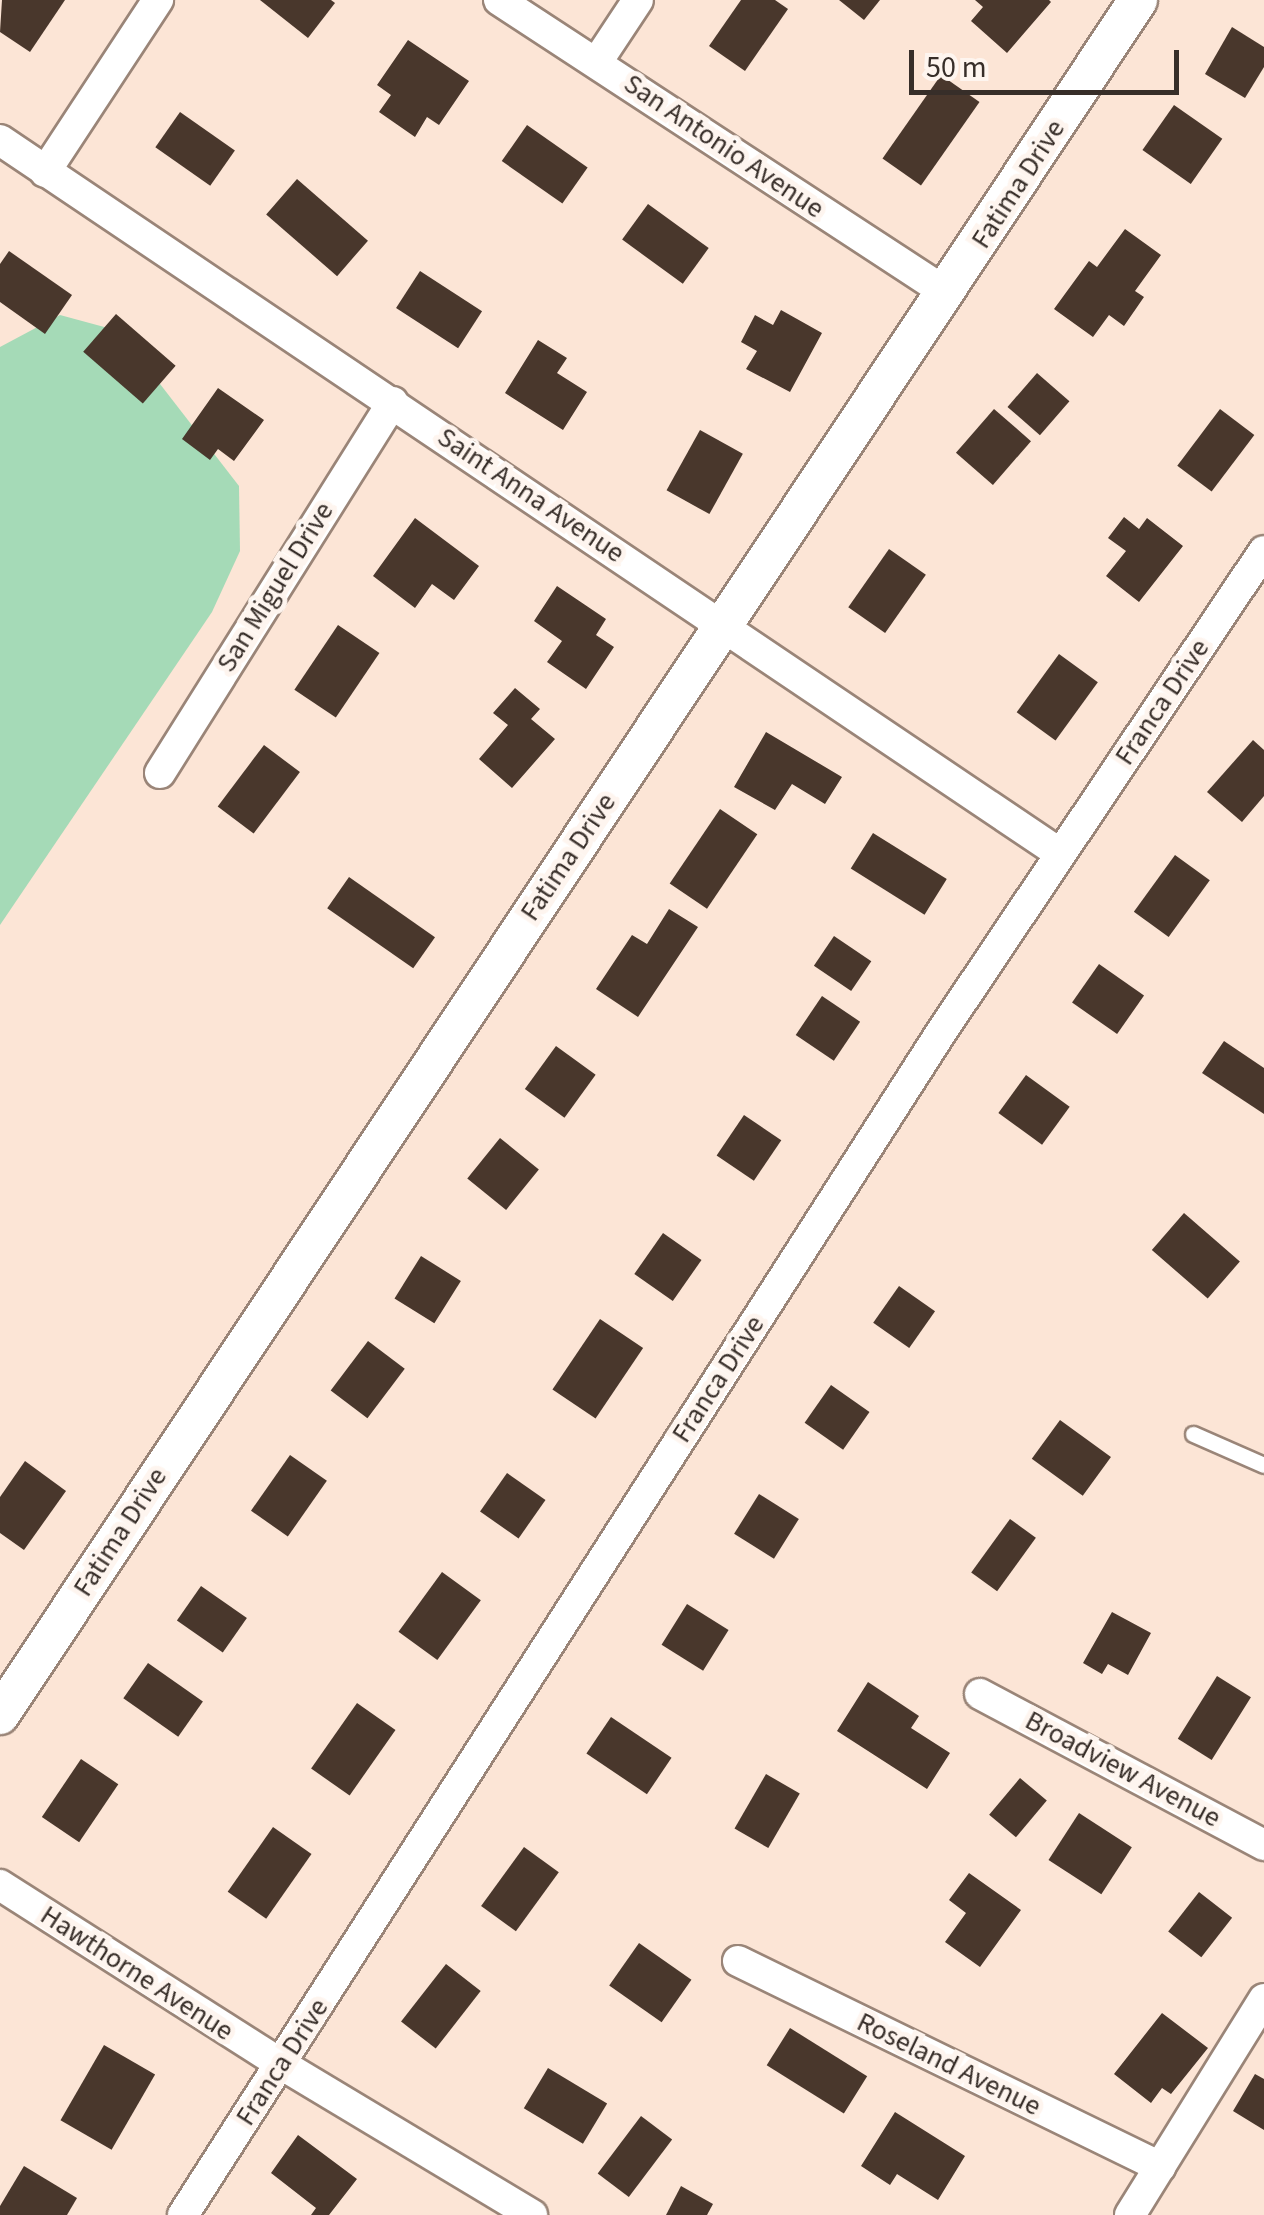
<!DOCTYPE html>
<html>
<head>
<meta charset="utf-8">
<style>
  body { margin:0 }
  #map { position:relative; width:1264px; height:2215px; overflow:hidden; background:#fce5d6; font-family:"Source Sans 3",sans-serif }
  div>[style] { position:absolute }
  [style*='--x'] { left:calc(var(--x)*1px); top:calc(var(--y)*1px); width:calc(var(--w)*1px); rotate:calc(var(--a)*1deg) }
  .green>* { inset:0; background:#a5dab7 }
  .building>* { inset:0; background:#49372c; transform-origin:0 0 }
  .roads { filter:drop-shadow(2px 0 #9a8578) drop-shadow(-2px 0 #9a8578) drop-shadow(0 2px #9a8578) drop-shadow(0 -2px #9a8578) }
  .service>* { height:15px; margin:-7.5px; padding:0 7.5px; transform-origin:7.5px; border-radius:7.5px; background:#fff }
  .minor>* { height:30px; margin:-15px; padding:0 15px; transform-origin:15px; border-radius:15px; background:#fff }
  .tertiary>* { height:38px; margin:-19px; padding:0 19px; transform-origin:19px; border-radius:19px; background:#fff }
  span { translate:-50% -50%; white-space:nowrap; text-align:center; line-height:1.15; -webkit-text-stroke:10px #fef5ef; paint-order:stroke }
  .street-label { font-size:28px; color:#372e29 }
  .scale { position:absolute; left:909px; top:50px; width:270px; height:45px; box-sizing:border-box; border:5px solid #372e29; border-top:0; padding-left:12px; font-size:30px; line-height:35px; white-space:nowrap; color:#372e29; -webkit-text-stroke:8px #fef5ef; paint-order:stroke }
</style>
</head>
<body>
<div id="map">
  <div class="green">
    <i style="clip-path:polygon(60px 315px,119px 331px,239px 486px,240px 551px,212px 612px,0 925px,0 347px)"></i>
  </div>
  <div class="building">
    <i style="clip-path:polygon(2px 0,65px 0,30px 52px,0 32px)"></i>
    <i style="clip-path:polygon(260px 0,331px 0,335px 3px,308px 38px)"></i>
    <i style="clip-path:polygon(741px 0,775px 0,788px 9px,745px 71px,709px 46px)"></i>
    <i style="clip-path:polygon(839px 0,880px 0,864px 20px)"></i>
    <i style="clip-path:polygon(975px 0,1049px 0,1051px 2px,1007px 53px,971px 21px,983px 7px)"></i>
    <i style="clip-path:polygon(1232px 27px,1264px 47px,1264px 67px,1245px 98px,1205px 74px)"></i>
    <i style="clip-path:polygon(408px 40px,469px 81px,439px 125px,427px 117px,415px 137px,379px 112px,391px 95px,377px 85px)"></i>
    <i style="left:941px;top:75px;width:47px;height:102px;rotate:35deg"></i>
    <i style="left:1174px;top:105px;width:59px;height:55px;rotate:35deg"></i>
    <i style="left:180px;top:112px;width:67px;height:43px;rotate:35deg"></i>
    <i style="left:527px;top:125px;width:74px;height:44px;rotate:35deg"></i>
    <i style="left:297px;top:179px;width:94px;height:47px;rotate:41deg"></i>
    <i style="left:648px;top:204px;width:75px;height:44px;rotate:36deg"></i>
    <i style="clip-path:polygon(1125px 229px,1161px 255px,1135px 291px,1144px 297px,1124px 326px,1109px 315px,1093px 337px,1054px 309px,1089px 261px,1097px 267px)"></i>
    <i style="clip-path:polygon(9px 251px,72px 295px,45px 334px,0 302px,0 264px)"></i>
    <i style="left:420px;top:271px;width:74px;height:44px;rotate:33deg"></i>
    <i style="clip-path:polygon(781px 310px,822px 333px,790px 392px,746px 369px,757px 351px,741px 342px,755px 315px,773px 325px)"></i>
    <i style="left:116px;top:314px;width:79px;height:50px;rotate:41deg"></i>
    <i style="clip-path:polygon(538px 340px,567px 358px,557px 373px,587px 392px,563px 430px,505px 393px)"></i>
    <i style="left:1037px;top:373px;width:43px;height:45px;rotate:41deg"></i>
    <i style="clip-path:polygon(218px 388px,264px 420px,234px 461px,218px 449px,210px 460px,182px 439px)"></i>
    <i style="left:994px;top:409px;width:49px;height:58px;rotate:41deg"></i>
    <i style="left:1220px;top:409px;width:43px;height:71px;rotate:37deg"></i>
    <i style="left:700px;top:430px;width:49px;height:69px;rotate:29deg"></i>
    <i style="clip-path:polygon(1124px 517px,1139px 529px,1147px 518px,1183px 546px,1139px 602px,1106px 576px,1126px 551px,1108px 538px)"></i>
    <i style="clip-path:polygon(415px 518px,479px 566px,454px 600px,432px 584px,415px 608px,373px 576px)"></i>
    <i style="left:889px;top:549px;width:45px;height:71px;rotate:35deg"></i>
    <i style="clip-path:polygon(557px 586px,606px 619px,596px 635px,614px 647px,586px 689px,547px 662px,562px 641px,534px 621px)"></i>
    <i style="left:338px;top:625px;width:50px;height:78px;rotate:34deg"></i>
    <i style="left:1059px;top:654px;width:48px;height:72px;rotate:36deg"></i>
    <i style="clip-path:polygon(515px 688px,540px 709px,531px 719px,555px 739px,512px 788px,479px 759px,508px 725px,493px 713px)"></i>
    <i style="clip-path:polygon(766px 732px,842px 777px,825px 804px,792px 784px,775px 810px,734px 787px)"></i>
    <i style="clip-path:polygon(1253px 740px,1264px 750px,1264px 796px,1242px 822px,1207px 792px)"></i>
    <i style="left:264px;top:745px;width:45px;height:77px;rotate:37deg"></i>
    <i style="left:720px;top:809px;width:45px;height:90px;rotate:34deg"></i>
    <i style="left:873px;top:833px;width:87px;height:42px;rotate:32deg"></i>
    <i style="left:1175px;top:855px;width:43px;height:70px;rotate:36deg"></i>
    <i style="left:349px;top:877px;width:105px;height:38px;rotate:35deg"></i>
    <i style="clip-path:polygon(669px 909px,698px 927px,638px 1017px,596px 989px,632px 935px,647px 944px)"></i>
    <i style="left:834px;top:936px;width:45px;height:36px;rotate:34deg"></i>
    <i style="left:1099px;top:964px;width:55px;height:47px;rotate:35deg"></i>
    <i style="left:822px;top:996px;width:46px;height:47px;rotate:34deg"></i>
    <i style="clip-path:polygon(1224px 1041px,1264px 1068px,1264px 1114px,1202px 1073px)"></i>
    <i style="left:556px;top:1046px;width:49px;height:53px;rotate:36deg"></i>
    <i style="left:1026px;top:1075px;width:54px;height:47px;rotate:36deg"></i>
    <i style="left:744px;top:1115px;width:45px;height:49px;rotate:34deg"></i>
    <i style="left:500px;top:1138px;width:50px;height:52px;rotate:39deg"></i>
    <i style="left:1184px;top:1213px;width:74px;height:49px;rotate:41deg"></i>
    <i style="left:663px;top:1233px;width:47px;height:50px;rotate:35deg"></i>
    <i style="left:421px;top:1256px;width:47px;height:50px;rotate:32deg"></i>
    <i style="left:899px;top:1286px;width:44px;height:45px;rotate:35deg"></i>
    <i style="left:600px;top:1319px;width:52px;height:85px;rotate:34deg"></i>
    <i style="left:368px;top:1341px;width:46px;height:62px;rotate:37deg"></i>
    <i style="left:831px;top:1385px;width:47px;height:46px;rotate:35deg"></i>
    <i style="left:1060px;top:1420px;width:63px;height:48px;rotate:36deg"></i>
    <i style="left:290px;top:1455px;width:45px;height:68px;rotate:35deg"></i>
    <i style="clip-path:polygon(25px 1461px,66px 1491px,24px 1550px,0 1533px,0 1497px)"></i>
    <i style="left:507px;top:1473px;width:47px;height:47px;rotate:35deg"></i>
    <i style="left:759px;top:1494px;width:47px;height:47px;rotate:32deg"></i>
    <i style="left:1010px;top:1519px;width:32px;height:66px;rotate:36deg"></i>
    <i style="left:442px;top:1572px;width:48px;height:74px;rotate:36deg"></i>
    <i style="left:201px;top:1586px;width:56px;height:42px;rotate:35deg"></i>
    <i style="left:687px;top:1604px;width:49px;height:48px;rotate:32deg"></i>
    <i style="clip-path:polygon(1112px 1612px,1151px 1633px,1128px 1675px,1108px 1664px,1102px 1674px,1083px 1663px)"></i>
    <i style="left:148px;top:1663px;width:67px;height:43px;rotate:35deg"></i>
    <i style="left:1217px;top:1676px;width:40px;height:74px;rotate:32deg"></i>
    <i style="clip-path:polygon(868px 1682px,919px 1716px,911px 1728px,950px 1753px,927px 1789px,837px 1731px)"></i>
    <i style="left:357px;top:1703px;width:47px;height:80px;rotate:35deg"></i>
    <i style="left:611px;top:1717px;width:73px;height:44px;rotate:34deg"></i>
    <i style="left:81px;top:1759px;width:45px;height:70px;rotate:34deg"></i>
    <i style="left:766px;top:1774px;width:39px;height:63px;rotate:30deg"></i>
    <i style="left:1020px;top:1778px;width:35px;height:48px;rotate:40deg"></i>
    <i style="left:1079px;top:1813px;width:63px;height:56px;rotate:33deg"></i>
    <i style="left:273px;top:1827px;width:47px;height:79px;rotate:35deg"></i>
    <i style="left:524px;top:1847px;width:43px;height:73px;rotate:36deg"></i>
    <i style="clip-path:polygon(969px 1873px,1021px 1910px,980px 1967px,945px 1942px,966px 1913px,949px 1900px)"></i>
    <i style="left:1199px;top:1892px;width:42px;height:50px;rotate:38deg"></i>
    <i style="left:639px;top:1943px;width:64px;height:52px;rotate:35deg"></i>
    <i style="left:446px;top:1964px;width:44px;height:73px;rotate:38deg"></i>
    <i style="clip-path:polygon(1162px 2013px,1208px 2048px,1171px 2094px,1162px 2088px,1151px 2103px,1114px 2074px)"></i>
    <i style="left:790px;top:2028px;width:91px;height:44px;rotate:32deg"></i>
    <i style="left:104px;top:2045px;width:59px;height:87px;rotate:30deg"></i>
    <i style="left:548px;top:2068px;width:69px;height:47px;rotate:31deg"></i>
    <i style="clip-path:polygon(1255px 2074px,1264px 2079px,1264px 2130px,1233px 2111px)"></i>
    <i style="clip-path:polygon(895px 2112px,965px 2156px,938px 2200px,897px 2174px,890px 2185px,861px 2166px)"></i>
    <i style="left:641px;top:2116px;width:39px;height:72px;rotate:37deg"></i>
    <i style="clip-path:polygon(298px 2135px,357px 2179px,329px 2215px,311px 2215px,316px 2208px,271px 2173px)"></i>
    <i style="clip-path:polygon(24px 2166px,77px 2198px,67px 2215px,0 2215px,0 2206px)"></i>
    <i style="clip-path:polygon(681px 2186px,713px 2204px,707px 2215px,666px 2215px)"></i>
  </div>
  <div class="roads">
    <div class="service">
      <i style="--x:1193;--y:1434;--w:77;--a:23.6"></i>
    </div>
    <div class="minor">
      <i style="--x:499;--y:0;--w:535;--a:33.19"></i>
      <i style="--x:597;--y:62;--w:74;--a:-56.5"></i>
      <i style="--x:0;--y:140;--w:1277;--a:33.95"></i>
      <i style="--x:45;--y:172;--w:206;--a:-56.7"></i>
      <i style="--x:160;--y:773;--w:438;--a:-57.9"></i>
      <i style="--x:980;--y:1694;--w:322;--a:28"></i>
      <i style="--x:0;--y:1885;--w:333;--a:32.5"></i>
      <i style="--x:281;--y:2064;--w:293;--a:31"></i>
      <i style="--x:738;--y:1961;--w:470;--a:26"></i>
      <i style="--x:183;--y:2215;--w:1399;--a:-57.34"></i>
      <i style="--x:938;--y:1037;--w:585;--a:-56.15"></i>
      <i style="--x:1130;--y:2215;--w:254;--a:-58.2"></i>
    </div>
    <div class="tertiary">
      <i style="--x:0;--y:1715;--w:2058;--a:-56.43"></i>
    </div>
  </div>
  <div class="street-label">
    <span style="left:724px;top:146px;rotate:34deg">San Antonio Avenue</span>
    <span style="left:1018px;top:184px;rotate:-57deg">Fatima Drive</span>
    <span style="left:531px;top:495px;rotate:34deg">Saint Anna Avenue</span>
    <span style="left:275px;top:587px;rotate:-58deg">San Miguel Drive</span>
    <span style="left:1162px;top:702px;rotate:-56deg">Franca Drive</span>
    <span style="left:568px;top:857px;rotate:-56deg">Fatima Drive</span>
    <span style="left:718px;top:1379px;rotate:-57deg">Franca Drive</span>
    <span style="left:120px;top:1532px;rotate:-57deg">Fatima Drive</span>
    <span style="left:1123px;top:1769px;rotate:28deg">Broadview Avenue</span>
    <span style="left:137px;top:1973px;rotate:33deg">Hawthorne Avenue</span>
    <span style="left:282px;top:2062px;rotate:-57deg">Franca Drive</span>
    <span style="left:949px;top:2064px;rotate:26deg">Roseland Avenue</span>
  </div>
  <div class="scale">50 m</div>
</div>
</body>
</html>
